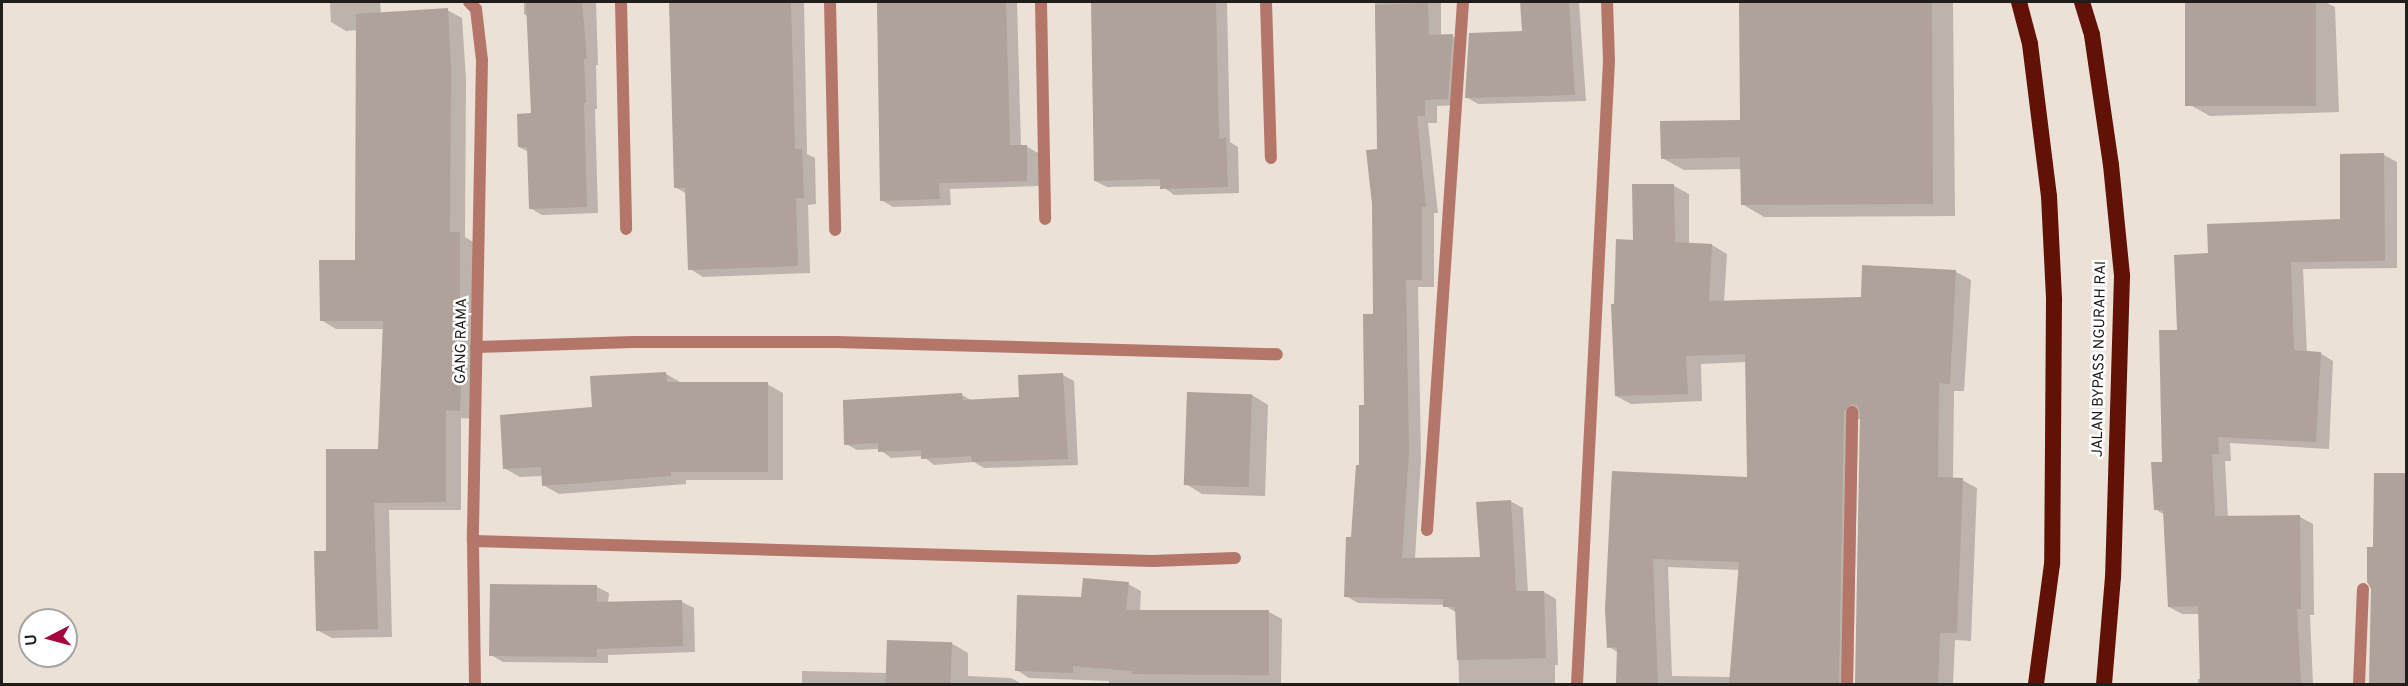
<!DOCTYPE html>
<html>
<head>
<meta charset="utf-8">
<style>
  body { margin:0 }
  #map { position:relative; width:2408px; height:686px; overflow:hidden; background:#ebe1d7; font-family:Overpass,sans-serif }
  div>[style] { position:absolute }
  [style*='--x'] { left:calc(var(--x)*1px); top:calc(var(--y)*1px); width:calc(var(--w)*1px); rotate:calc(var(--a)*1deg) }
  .shadow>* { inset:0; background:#0003; transform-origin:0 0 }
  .building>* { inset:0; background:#aea29a; transform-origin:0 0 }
  .service>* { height:12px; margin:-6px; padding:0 6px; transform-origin:6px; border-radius:6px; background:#b47669 }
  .minor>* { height:12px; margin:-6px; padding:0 6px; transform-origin:6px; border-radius:6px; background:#b47669 }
  .trunk>* { height:16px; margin:-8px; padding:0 8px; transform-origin:8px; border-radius:8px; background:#621106 }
  span { translate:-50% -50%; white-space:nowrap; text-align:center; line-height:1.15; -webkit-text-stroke:5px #fff; paint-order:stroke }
  .street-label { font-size:15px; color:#211d1a }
  .frame { position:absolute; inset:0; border:3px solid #211d1a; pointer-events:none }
  .north { position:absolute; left:18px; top:608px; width:60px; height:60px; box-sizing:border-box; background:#fff; border:2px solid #a6a5a3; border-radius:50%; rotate:264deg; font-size:16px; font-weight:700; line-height:24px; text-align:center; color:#211d1a }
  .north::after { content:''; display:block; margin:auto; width:21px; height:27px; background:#a4083e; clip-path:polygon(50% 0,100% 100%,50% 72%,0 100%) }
</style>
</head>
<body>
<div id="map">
  <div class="shadow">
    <i style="clip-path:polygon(330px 2px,380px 2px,381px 14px,447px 10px,462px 18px,466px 79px,465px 237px,475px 243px,475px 419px,461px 418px,461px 510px,389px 510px,392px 637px,332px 638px,317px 630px,328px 552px,380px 450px,384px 329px,336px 329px,321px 320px,357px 262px,357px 30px,346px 31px,331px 22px)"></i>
    <i style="clip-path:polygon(524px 2px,596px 2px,598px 65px,596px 65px,597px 109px,595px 109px,598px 213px,542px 215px,530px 208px,529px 152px,519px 147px,532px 115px,528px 17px,524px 14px)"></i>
    <i style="clip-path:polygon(671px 2px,804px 2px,807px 154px,815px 158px,816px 204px,808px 205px,810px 273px,703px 277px,690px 269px,687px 194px,675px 187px)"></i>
    <i style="clip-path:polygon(879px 2px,1017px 2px,1021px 147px,1026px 146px,1038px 153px,1039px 186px,950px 189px,951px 205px,893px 207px,881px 200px)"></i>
    <i style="clip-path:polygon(1092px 2px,1227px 2px,1230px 142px,1238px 147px,1239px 193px,1174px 195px,1162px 186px,1107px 187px,1095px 181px)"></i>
    <i style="clip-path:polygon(1375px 2px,1441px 2px,1441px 36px,1452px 36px,1465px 43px,1460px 105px,1437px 106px,1437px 123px,1428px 123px,1438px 213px,1434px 213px,1434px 287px,1418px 287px,1421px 460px,1415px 559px,1482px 559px,1510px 501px,1523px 508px,1528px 592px,1544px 592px,1556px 599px,1558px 665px,1555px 665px,1555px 684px,1459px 684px,1457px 613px,1444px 605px,1358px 603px,1346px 596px,1374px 315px,1378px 151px)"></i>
    <i style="clip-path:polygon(1522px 2px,1579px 2px,1586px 101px,1478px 104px,1466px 97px,1524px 33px)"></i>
    <i style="clip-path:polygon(1740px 2px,1953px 2px,1955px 216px,1764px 217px,1742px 204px,1742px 169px,1684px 170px,1662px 158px,1742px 122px)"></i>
    <i style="clip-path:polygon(2187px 2px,2325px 2px,2335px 7px,2339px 112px,2210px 116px,2190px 105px)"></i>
    <i style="clip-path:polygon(2384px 155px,2397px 162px,2397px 268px,2303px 269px,2307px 353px,2320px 353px,2333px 361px,2329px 449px,2230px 443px,2231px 461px,2225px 461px,2228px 518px,2300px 517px,2313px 524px,2314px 615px,2310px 615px,2313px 684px,2198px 684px,2198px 679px,2202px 679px,2200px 614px,2182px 614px,2169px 607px,2165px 515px,2155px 509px,2164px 463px,2179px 331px,2210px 255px,2342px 220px)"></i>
    <i style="clip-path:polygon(evenodd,1674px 186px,1689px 194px,1689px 244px,1712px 245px,1727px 254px,1724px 302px,1862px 298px,1956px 272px,1971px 280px,1964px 391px,1954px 391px,1953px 479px,1962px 480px,1977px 488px,1971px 641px,1955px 640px,1953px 684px,1857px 684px,1862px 417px,1858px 420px,1853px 684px,1617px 684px,1619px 653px,1609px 647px,1614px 473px,1749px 478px,1747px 362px,1701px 364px,1702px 401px,1631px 404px,1616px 396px,1615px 305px,1634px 242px,1674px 186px,1668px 567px,1740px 570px,1731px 677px,1672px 676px,1668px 567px)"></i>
    <i style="clip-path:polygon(666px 374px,682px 383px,767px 384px,783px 393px,783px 480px,686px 480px,686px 484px,559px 494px,543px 485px,543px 476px,520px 477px,504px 468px,594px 409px)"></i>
    <i style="clip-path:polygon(1063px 375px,1074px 381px,1078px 465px,984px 468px,974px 462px,934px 465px,923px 456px,891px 458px,879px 449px,857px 450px,846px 444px,962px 395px,973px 401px,1020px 399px,1020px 377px)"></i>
    <i style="clip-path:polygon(1252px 395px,1268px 405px,1265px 496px,1202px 494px,1186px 484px)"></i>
    <i style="left:2376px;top:475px;width:30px;height:209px"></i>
    <i style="clip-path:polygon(1128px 584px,1141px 591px,1140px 611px,1269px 612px,1282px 619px,1281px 684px,1287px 684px,1109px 684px,1109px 681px,1029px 678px,1017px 670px,1082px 598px)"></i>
    <i style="clip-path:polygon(597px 587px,609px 593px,608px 603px,682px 602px,694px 608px,695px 652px,608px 655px,608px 663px,503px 662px,491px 655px)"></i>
    <i style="clip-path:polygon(951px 643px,968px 653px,968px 676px,1011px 678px,1022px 684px,802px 684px,802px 671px,887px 673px)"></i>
  </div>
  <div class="building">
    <i style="clip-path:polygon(526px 2px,582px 2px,587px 59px,584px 59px,586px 103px,584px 103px,587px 207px,529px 209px,527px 147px,518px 147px,517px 114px,531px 113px)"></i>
    <i style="clip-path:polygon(669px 2px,791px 2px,795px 149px,802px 149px,804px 198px,796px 198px,798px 266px,688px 270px,685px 188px,674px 188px)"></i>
    <i style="clip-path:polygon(877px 2px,1006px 2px,1010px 145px,1027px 145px,1027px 181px,939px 183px,940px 199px,880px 201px)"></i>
    <i style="clip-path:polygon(1091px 2px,1216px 2px,1219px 139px,1226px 138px,1228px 187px,1160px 189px,1160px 179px,1094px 181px)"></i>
    <i style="clip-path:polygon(1520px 2px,1569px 2px,1575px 95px,1465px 98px,1469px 33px,1522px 31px)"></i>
    <i style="clip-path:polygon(1739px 2px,1932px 2px,1933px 204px,1741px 205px,1740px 157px,1661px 159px,1660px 121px,1740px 120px)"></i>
    <i style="left:2185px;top:2px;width:131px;height:104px"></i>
    <i style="clip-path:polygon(1428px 3px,1429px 35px,1453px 34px,1448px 99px,1425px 100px,1425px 116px,1417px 116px,1426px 207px,1422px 207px,1422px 280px,1406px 280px,1409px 452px,1402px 558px,1480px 557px,1476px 502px,1511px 500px,1516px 591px,1544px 591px,1546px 658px,1457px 660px,1455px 607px,1443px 607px,1443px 599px,1344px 597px,1346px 537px,1351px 537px,1356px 465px,1359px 465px,1359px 405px,1364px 405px,1363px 314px,1373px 314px,1372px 204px,1366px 150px,1377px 149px,1375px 5px)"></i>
    <i style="clip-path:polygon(448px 8px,451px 69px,450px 232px,460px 232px,460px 334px,463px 334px,460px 411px,446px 410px,446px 502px,374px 503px,378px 629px,316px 631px,314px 551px,326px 551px,326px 449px,378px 449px,383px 321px,320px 321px,319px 260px,355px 260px,356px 14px)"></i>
    <i style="clip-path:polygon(2384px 153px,2385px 261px,2291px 262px,2294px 350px,2321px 352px,2316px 442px,2218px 437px,2219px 454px,2212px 454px,2215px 516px,2300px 515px,2301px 609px,2297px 609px,2301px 684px,2200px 684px,2198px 606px,2168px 607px,2163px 510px,2154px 510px,2151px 462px,2162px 462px,2159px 330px,2177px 330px,2174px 255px,2208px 253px,2207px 224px,2340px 219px,2340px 154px)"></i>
    <i style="clip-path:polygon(1632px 184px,1674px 184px,1675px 242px,1712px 244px,1709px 301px,1861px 297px,1862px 265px,1956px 270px,1950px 384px,1939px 383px,1938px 477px,1963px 478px,1957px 633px,1940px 633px,1938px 684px,1855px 684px,1860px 412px,1857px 405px,1852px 404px,1844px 412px,1839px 684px,1729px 684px,1739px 562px,1653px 559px,1658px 684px,1616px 684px,1617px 647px,1607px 648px,1605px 609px,1612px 471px,1747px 477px,1745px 354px,1686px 356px,1688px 394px,1615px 396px,1611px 304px,1614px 304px,1616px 239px,1633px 240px)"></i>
    <i style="clip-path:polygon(666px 372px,667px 382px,768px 382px,768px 472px,671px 472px,671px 476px,542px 486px,541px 467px,503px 469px,500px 415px,592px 407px,590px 376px)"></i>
    <i style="clip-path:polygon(1063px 373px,1068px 459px,972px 462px,971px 456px,921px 459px,921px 450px,878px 452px,878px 443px,844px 445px,843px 400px,962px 393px,963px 400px,1019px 397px,1018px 375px)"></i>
    <i style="left:1187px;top:392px;width:65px;height:93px;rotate:2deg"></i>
    <i style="clip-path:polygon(2374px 473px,2406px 473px,2406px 684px,2369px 684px,2371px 589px,2367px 582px,2367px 547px,2373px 547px)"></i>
    <i style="clip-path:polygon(1083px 578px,1129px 582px,1126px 610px,1269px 610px,1269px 675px,1132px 674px,1132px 671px,1073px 666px,1073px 673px,1015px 671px,1017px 595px,1081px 597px)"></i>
    <i style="clip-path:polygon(490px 584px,597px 585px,597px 602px,682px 600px,683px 646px,597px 649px,597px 657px,489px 656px)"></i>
    <i style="left:887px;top:640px;width:65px;height:44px;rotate:2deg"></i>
  </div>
  <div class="service">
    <i style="--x:2359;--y:684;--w:95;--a:-87.6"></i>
  </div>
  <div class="minor">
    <i style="--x:469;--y:2;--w:10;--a:45"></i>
    <i style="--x:476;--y:9;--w:51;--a:83.3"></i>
    <i style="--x:482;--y:60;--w:481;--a:91.1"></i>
    <i style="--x:473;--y:541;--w:143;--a:89.2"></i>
    <i style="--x:621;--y:2;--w:227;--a:88.7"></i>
    <i style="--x:830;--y:2;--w:228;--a:88.7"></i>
    <i style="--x:1041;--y:2;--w:217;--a:88.9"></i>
    <i style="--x:1266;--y:2;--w:156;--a:88.2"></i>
    <i style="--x:476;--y:347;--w:157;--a:-1.8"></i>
    <i style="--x:633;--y:342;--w:203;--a:0"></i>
    <i style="--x:836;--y:342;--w:441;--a:1.6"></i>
    <i style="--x:1427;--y:530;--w:529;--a:-86.1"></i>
    <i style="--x:473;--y:541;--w:680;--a:1.68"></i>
    <i style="--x:1153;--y:561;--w:82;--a:-2.1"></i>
    <i style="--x:1577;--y:684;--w:624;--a:-87.06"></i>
    <i style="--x:1609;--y:61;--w:59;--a:-91.9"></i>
    <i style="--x:1847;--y:684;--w:272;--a:-88.9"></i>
  </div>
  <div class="trunk">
    <i style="--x:2019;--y:2;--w:43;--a:75.3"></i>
    <i style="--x:2030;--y:44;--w:153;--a:82.9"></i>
    <i style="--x:2049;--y:196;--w:104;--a:87.2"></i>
    <i style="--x:2054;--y:300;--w:264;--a:90.4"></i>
    <i style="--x:2052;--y:564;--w:121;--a:97.6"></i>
    <i style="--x:2082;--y:2;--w:34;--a:73"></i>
    <i style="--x:2092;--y:35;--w:131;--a:81.7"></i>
    <i style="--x:2111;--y:165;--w:112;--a:84.3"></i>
    <i style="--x:2122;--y:276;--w:301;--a:91.7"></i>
    <i style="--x:2113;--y:577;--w:107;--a:94.8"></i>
  </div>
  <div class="street-label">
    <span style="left:462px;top:341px;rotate:-89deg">GANG RAMA</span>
    <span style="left:2100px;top:359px;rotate:-89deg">JALAN BYPASS NGURAH RAI</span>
  </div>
  <div class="frame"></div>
  <div class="north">U</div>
</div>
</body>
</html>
